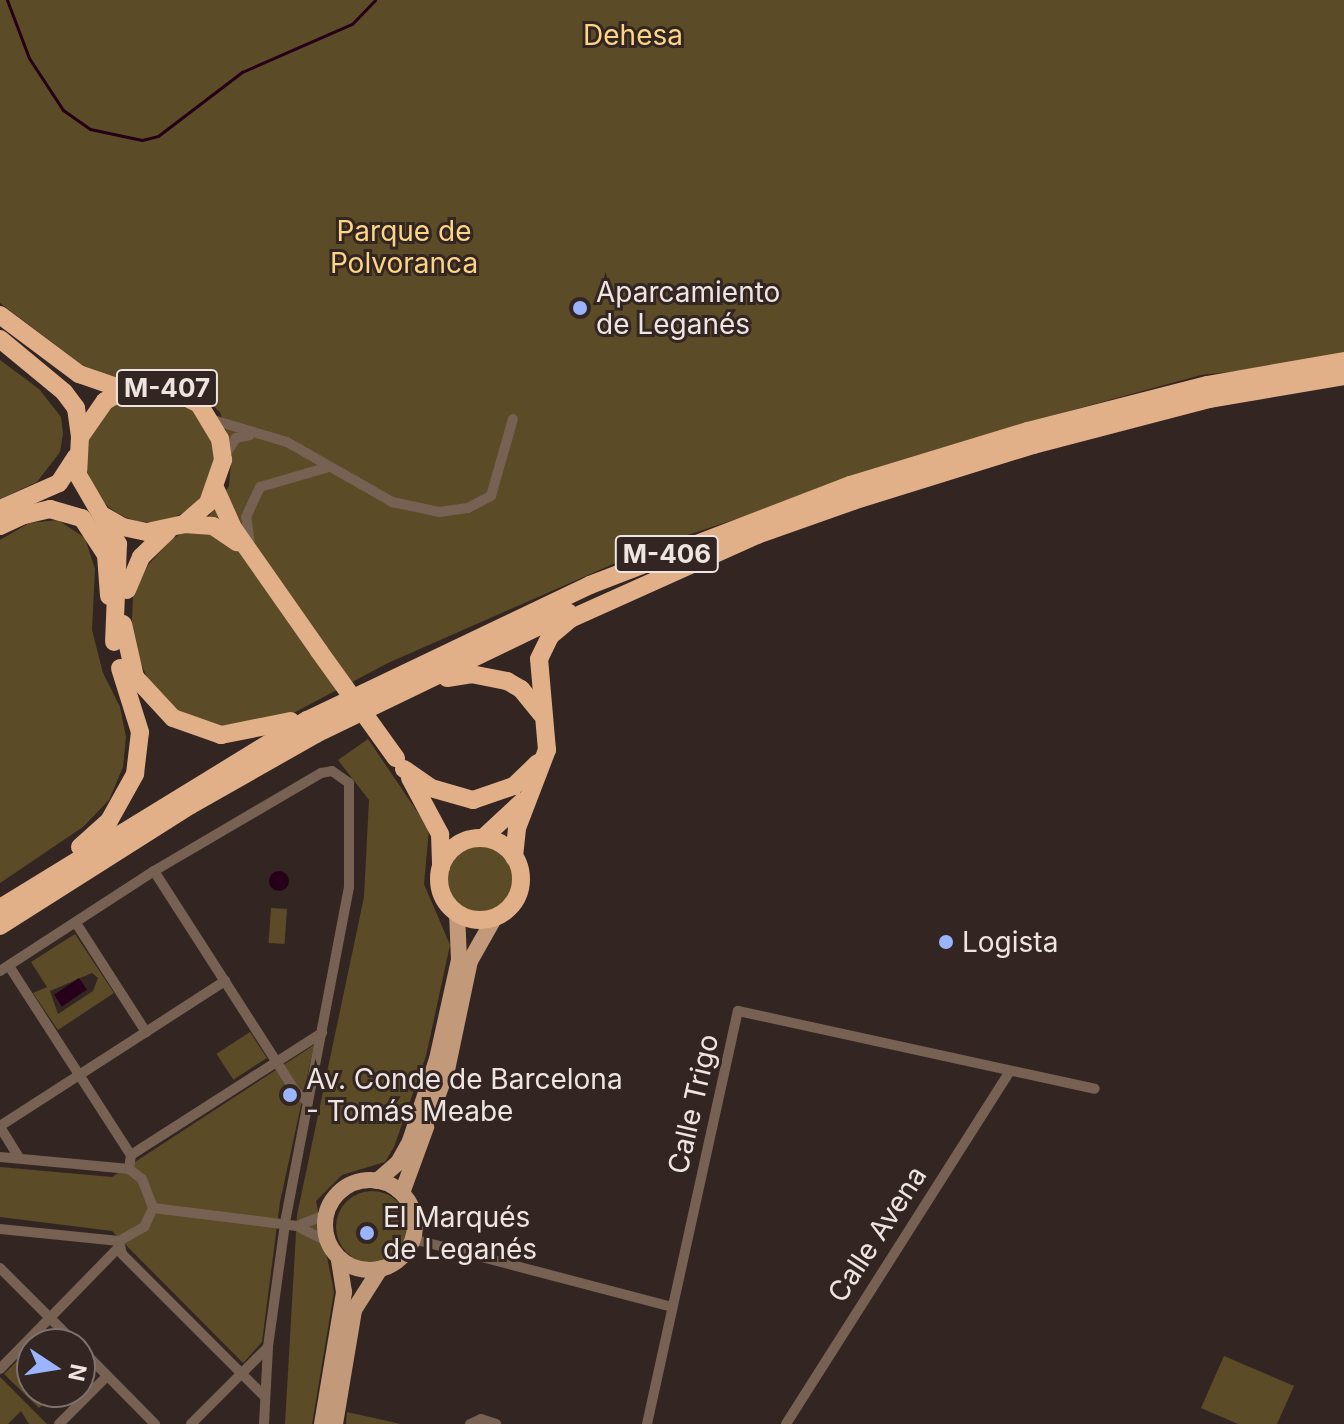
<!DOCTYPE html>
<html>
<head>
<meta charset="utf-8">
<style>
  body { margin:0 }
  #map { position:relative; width:1344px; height:1424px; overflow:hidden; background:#332522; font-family:Inter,sans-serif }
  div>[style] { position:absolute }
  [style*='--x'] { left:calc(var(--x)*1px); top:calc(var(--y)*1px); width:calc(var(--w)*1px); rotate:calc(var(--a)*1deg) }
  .green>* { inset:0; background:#5c4b27; transform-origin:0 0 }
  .round { border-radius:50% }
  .water>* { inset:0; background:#250018; transform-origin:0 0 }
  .stream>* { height:3px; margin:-1.5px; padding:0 1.5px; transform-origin:1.5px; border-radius:1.5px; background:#250018 }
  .street>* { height:10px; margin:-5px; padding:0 5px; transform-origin:5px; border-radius:5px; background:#766152 }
  .primary>* { height:16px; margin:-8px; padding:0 8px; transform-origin:8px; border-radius:8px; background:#c29979 }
  .primary>.ring { margin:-8px; padding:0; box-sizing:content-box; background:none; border:16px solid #c29979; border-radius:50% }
  .highway>* { height:18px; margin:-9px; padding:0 9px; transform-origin:9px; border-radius:9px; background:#e1af88 }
  .highway>.ring { margin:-9px; padding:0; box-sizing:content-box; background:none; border:18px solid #e1af88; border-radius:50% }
  .highway-bridge>* { height:18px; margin:-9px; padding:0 9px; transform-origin:9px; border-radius:9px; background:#e1af88 }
  .dots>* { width:22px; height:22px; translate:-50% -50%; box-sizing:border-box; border:4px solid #332522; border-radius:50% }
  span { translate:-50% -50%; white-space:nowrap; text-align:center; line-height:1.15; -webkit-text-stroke:6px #332522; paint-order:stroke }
  .shield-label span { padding:2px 6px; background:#332522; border:2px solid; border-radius:6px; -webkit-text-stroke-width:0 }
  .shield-label { font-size:26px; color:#eee5e2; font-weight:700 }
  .park-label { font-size:28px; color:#fcd584 }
  .poi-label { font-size:28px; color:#eee5e2 }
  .left { translate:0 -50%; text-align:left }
  .street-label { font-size:28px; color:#eee5e2 }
  .north { position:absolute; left:16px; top:1328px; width:80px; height:80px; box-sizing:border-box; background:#332522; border:2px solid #7e726f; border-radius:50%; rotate:102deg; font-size:22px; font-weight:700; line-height:32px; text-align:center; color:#eee5e2 }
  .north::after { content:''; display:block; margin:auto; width:28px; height:36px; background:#9ab5fd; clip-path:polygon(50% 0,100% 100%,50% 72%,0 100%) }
</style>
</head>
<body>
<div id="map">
  <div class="green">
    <i style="clip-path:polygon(0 0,1344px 0,1344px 360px,1201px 375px,1058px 414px,654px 546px,388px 663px,284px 718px,232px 729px,183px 717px,149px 681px,131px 643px,133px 596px,148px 565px,172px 539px,207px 519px,229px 486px,232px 450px,220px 412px,195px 390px,161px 377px,117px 379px,82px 365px,0 303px)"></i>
    <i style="clip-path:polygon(0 360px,39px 389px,61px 417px,63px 434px,60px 452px,37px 482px,0 499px)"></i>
    <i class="round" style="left:86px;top:394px;width:128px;height:128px"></i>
    <i style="clip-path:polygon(58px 520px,85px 538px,95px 569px,92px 630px,103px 673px,120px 707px,126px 737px,123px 767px,109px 800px,83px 827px,0 883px,0 540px,29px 523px)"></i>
    <i style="clip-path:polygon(368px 739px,429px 829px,424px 884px,450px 945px,426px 1056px,394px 1147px,385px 1162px,342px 1175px,316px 1201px,334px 1292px,312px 1424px,285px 1424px,297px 1215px,364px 897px,369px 800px,338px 760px)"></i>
    <i class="round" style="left:447px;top:846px;width:66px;height:66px"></i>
    <i style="left:271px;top:908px;width:16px;height:35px;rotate:4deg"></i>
    <i style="clip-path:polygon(evenodd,75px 934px,114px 993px,58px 1030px,33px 993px,47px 987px,31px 962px,75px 934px,92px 973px,98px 978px,93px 991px,58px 1014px,50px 991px,92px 973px)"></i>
    <i style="left:250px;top:1032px;width:31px;height:40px;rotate:57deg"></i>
    <i style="clip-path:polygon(314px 1045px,280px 1202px,262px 1342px,243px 1363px,112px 1231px,0 1217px,0 1167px,112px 1177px)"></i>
    <i class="round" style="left:336px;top:1191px;width:72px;height:72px"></i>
    <i style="clip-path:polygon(1224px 1356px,1294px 1386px,1277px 1424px,1238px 1424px,1201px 1408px)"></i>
    <i style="clip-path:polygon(20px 1358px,32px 1370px,32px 1392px,54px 1392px,39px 1408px,4px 1374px)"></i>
    <i style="clip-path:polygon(0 1377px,47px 1424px,29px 1424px,21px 1411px,8px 1424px,0 1424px)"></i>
    <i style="clip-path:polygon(347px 1412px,401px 1424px,346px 1424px)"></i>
  </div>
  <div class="water">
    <i class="round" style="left:269px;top:871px;width:20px;height:20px"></i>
    <i style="left:79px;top:978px;width:14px;height:30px;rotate:56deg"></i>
  </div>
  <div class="stream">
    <i style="--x:7;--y:0;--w:62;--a:69.2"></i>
    <i style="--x:29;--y:58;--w:62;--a:56.8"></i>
    <i style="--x:63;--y:110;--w:33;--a:35"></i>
    <i style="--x:90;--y:129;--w:53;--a:11.9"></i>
    <i style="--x:142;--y:140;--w:16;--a:-14"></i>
    <i style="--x:158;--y:136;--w:106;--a:-37.3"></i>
    <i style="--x:242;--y:72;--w:120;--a:-23.6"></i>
    <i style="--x:352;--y:24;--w:33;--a:-46"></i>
  </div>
  <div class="street">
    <i style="--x:213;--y:420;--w:77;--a:16.6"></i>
    <i style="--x:287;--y:442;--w:121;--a:29.7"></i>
    <i style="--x:392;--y:502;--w:48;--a:12"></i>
    <i style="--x:439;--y:512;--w:29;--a:-8"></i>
    <i style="--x:468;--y:508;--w:26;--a:-28"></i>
    <i style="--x:491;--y:496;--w:80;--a:-74.1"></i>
    <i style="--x:225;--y:455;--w:20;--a:-57"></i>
    <i style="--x:236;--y:438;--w:14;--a:-12"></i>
    <i style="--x:250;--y:544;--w:27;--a:-98"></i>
    <i style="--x:246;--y:517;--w:33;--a:-65"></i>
    <i style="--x:260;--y:487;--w:72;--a:-16.2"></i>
    <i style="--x:154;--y:871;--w:261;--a:57.3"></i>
    <i style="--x:295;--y:1091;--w:17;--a:40"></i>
    <i style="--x:76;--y:923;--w:130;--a:57.3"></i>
    <i style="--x:9;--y:966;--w:225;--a:57.2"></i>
    <i style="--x:131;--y:1155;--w:14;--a:98"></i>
    <i style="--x:0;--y:971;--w:184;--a:-33"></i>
    <i style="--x:154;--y:871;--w:194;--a:-30.4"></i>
    <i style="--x:321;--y:773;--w:11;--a:-10"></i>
    <i style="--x:332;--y:771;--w:21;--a:35"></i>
    <i style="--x:349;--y:783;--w:104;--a:90"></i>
    <i style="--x:349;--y:887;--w:343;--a:100.8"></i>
    <i style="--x:285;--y:1224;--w:124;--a:97.9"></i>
    <i style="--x:268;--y:1347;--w:77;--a:93"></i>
    <i style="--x:0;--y:1126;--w:268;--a:-32.8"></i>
    <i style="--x:0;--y:1127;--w:34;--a:58"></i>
    <i style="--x:131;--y:1155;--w:227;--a:-32.6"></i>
    <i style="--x:0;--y:1157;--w:130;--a:5.3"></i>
    <i style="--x:129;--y:1169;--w:16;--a:38"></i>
    <i style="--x:142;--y:1179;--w:31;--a:69"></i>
    <i style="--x:153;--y:1208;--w:21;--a:115"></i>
    <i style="--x:144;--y:1227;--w:29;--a:151"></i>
    <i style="--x:119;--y:1241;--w:120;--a:-174.2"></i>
    <i style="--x:153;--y:1208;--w:145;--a:7.1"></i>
    <i style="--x:297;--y:1226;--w:35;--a:27"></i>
    <i style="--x:297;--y:1226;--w:31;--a:-21"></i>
    <i style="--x:413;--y:1239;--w:268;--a:14.7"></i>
    <i style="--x:119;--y:1241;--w:13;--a:77"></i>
    <i style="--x:122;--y:1254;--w:202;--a:45"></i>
    <i style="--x:0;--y:1268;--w:107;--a:45"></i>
    <i style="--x:80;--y:1348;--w:107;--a:45.4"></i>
    <i style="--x:0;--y:1369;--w:168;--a:-45.7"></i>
    <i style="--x:59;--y:1424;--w:68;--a:-45"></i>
    <i style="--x:191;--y:1424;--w:109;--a:-45"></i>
    <i style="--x:470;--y:1424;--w:12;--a:-24"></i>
    <i style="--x:481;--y:1419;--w:16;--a:18"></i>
    <i style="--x:647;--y:1424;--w:423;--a:-77.6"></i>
    <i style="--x:738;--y:1011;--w:365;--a:12.3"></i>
    <i style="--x:786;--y:1424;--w:418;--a:-57.6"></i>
  </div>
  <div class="primary">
    <i class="ring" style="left:325px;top:1180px;width:74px;height:74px"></i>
    <i style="--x:377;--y:1181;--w:28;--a:-41"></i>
    <i style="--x:398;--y:1163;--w:25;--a:-61"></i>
    <i style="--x:410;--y:1141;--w:86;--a:-71.8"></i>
    <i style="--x:437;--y:1059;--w:101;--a:-77.5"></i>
    <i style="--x:459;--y:960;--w:47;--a:-92.4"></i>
    <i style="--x:402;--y:1193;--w:131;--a:-69.9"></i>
    <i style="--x:447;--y:1070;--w:111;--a:-78.1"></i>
    <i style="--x:470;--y:961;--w:51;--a:-60.4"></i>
    <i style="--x:322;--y:1424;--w:134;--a:-80.5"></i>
    <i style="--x:344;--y:1292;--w:33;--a:-99"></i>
    <i style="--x:335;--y:1424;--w:116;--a:-80.5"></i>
    <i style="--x:354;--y:1310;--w:49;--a:-57.6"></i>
  </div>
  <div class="highway">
    <i style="--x:0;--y:315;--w:99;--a:36.8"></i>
    <i style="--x:79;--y:374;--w:49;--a:19.2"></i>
    <i style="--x:0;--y:339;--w:83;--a:39.6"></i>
    <i style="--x:64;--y:392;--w:20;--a:53"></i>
    <i style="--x:76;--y:408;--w:29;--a:82"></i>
    <i style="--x:216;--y:490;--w:42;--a:65.9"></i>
    <i style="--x:233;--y:528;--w:150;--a:55"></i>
    <i style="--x:0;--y:509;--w:64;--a:-23.8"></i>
    <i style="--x:59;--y:483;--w:31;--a:-57"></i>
    <i style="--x:102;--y:515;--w:24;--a:30"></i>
    <i style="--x:123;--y:527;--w:25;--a:12"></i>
    <i style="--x:147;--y:532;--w:38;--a:-12"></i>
    <i style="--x:184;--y:524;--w:32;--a:-41"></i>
    <i style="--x:208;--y:503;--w:46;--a:-70.8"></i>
    <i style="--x:223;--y:460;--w:21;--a:-98"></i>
    <i style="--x:220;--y:439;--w:41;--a:-121"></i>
    <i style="--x:199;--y:404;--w:40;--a:-153.4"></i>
    <i style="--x:163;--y:386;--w:38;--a:174"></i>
    <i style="--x:125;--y:390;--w:23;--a:151"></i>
    <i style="--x:105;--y:401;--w:44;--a:124.8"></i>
    <i style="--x:80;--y:437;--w:38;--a:93"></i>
    <i style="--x:78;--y:475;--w:80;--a:59.9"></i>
    <i style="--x:118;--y:544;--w:98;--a:92.3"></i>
    <i style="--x:20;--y:516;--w:31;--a:-13"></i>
    <i style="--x:50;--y:509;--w:33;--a:16"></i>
    <i style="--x:82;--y:518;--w:44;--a:57"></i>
    <i style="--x:106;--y:555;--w:41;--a:85.8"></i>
    <i style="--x:184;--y:524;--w:29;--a:4"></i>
    <i style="--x:213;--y:526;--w:29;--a:34"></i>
    <i style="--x:0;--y:526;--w:33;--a:-25"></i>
    <i style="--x:127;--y:590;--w:36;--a:-67"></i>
    <i style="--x:141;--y:557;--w:37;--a:-44"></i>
    <i style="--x:123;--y:624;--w:54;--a:77.2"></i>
    <i style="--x:135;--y:677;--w:56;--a:47.2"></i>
    <i style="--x:173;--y:718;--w:51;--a:19.5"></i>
    <i style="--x:221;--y:735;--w:71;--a:-11.3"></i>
    <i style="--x:447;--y:678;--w:24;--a:-9"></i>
    <i style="--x:471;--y:674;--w:37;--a:11"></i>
    <i style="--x:507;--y:681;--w:16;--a:30"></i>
    <i style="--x:521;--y:689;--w:32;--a:51"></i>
    <i style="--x:404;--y:769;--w:33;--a:35"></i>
    <i style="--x:431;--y:788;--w:44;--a:15.9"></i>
    <i style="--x:473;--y:800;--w:43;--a:-18.9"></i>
    <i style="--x:514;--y:786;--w:33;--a:-44"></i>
    <i style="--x:410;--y:778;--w:64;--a:61.8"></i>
    <i style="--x:440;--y:834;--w:33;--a:88"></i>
    <i style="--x:483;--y:838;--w:54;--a:-42.8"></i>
    <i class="ring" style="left:439px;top:838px;width:64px;height:64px"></i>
    <i style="--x:80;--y:847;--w:39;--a:-42"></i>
    <i style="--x:109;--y:821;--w:54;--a:-61"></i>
    <i style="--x:135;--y:774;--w:42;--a:-83.2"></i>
    <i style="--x:140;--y:732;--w:67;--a:-107.4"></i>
    <i style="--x:514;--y:857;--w:29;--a:-84"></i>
    <i style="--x:517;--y:828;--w:84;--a:-69"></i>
    <i style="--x:547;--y:750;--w:91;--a:-95"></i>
    <i style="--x:539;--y:659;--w:25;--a:-64"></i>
    <i style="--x:550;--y:636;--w:26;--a:-40"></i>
    <i style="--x:570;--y:619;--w:205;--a:-24.2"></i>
    <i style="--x:757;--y:535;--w:102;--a:-19.5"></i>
    <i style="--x:853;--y:501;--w:189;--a:-17.3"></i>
    <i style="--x:1033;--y:445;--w:183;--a:-14.6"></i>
    <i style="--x:1210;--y:399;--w:136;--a:-9.7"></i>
    <i style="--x:0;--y:908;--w:360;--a:-31.5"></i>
    <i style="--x:307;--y:720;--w:314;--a:-25.5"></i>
    <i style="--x:590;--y:585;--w:279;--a:-21"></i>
    <i style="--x:850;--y:485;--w:186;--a:-16.9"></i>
    <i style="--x:1028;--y:431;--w:185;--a:-14.4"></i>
    <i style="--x:1207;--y:385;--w:139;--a:-9.9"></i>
    <i style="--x:0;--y:926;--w:226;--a:-32.4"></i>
    <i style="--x:191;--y:805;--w:144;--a:-29.6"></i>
    <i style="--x:316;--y:734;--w:280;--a:-25.8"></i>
  </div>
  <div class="highway-bridge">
    <i style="--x:319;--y:651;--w:132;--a:54.3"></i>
  </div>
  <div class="dots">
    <i style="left:580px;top:308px;background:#9ab5fd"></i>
    <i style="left:946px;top:942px;background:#9ab5fd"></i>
    <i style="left:290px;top:1095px;background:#9ab5fd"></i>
    <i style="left:367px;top:1233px;background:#9ab5fd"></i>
  </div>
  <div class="shield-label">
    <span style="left:167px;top:388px">M-407</span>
    <span style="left:667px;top:554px">M-406</span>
  </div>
  <div class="park-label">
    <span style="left:633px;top:35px">Dehesa</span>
    <span style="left:404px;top:247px">Parque de<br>Polvoranca</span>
  </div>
  <div class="poi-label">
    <span class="left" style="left:596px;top:308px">Aparcamiento<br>de Leganés</span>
    <span class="left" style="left:962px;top:942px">Logista</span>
    <span class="left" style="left:306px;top:1095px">Av. Conde de Barcelona<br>- Tomás Meabe</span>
    <span class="left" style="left:383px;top:1233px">El Marqués<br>de Leganés</span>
  </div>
  <div class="street-label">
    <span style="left:693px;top:1104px;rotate:-77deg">Calle Trigo</span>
    <span style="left:877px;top:1234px;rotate:-57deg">Calle Avena</span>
  </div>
  <div class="north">N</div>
</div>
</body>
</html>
